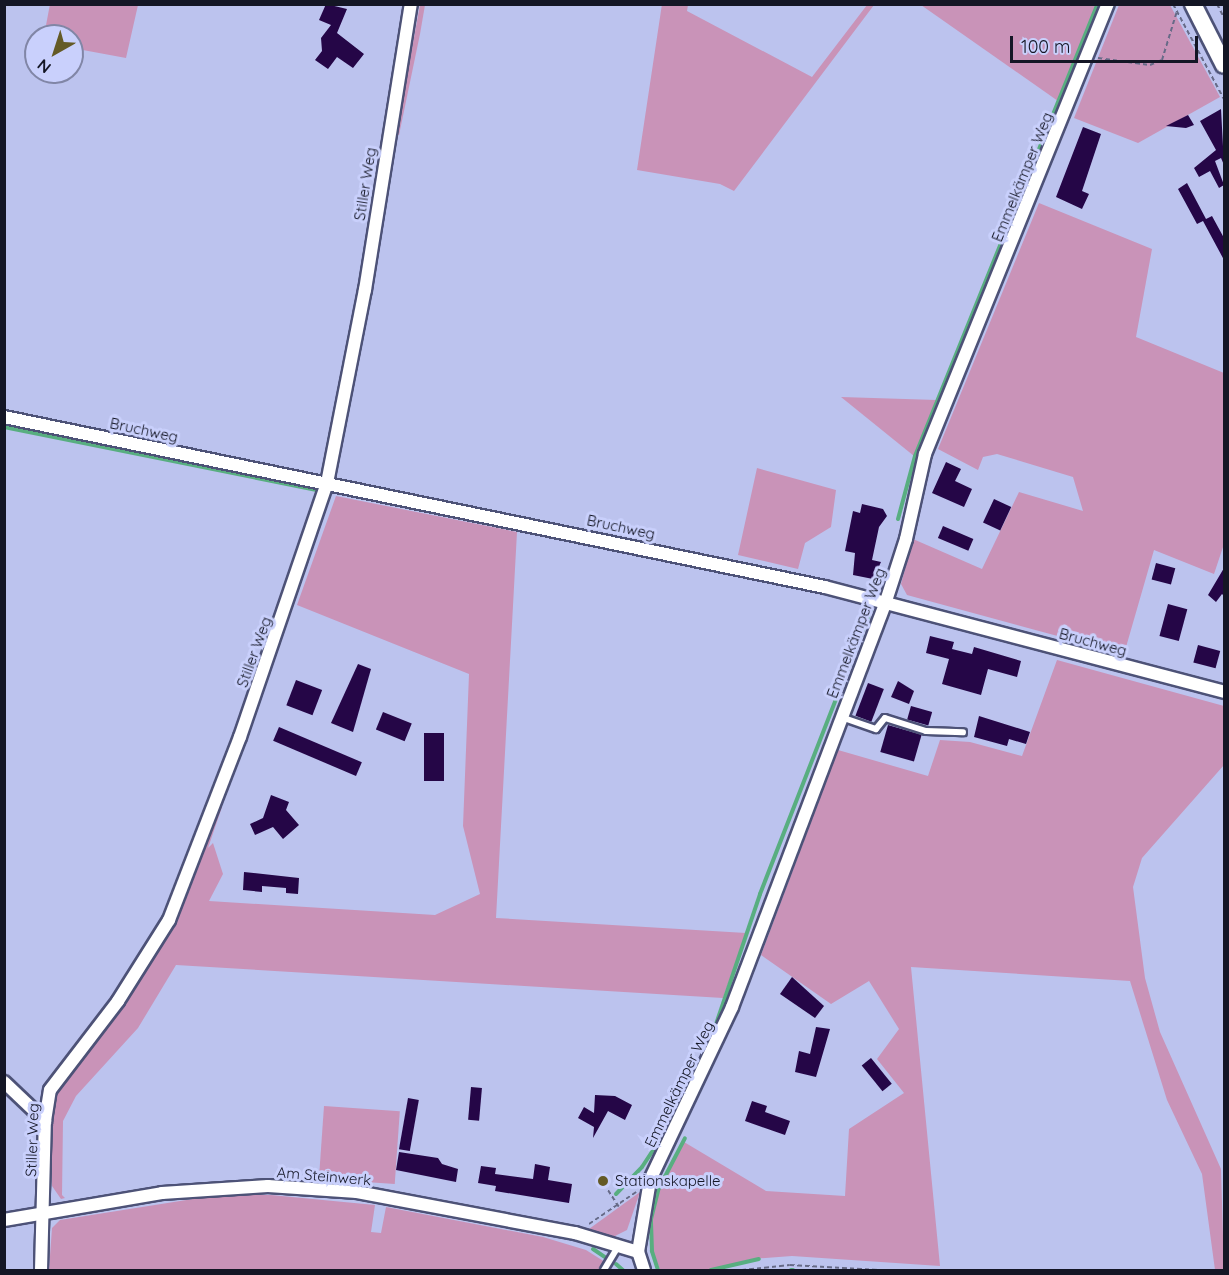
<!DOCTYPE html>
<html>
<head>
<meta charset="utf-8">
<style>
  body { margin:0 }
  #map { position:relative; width:1229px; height:1275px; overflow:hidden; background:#bcc3ee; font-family:Quicksand,sans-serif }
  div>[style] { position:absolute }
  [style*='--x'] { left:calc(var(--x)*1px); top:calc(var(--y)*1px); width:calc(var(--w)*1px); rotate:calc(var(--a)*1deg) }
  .green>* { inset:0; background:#c993b8; transform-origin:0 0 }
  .stream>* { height:4px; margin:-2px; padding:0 2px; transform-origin:2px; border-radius:2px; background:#58ae80 }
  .building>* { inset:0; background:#250647; transform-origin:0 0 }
  .path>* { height:2px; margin-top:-1px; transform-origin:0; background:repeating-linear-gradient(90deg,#666a87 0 4.5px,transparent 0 7.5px) }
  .roads { filter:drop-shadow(2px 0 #4d5277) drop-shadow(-2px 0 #4d5277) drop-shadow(0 2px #4d5277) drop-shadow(0 -2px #4d5277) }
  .lane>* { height:6px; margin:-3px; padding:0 3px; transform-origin:3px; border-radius:3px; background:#fff }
  .street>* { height:12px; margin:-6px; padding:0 6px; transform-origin:6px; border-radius:6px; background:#fff }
  .secondary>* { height:16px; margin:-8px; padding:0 8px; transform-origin:8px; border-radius:8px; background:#fff }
  .dots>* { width:16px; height:16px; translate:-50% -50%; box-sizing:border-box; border:3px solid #c9d0fc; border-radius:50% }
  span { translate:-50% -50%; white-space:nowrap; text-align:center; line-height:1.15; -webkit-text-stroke:6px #c9d0fc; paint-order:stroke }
  .street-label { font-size:15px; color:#141625 }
  .poi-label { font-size:15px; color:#141625 }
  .left { translate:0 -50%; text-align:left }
  .frame { position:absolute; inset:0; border:6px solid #141625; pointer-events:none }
  .north { position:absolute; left:24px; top:24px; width:60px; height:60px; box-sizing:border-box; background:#c9d0fc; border:2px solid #8186a6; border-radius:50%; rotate:219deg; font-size:16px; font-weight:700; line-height:24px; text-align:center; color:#141625 }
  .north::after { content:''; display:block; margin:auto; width:21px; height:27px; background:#645a26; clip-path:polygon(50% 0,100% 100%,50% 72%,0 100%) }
  .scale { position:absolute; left:1010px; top:36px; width:188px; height:27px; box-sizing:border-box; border:3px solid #141625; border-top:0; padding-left:8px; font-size:18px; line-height:21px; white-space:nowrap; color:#141625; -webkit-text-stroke:4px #c9d0fc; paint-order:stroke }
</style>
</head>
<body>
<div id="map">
  <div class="green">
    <i style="clip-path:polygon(50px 4px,138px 5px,126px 58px,72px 48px,72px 36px,44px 36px)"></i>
    <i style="clip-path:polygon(662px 4px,688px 5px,687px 11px,812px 77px,867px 5px,874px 5px,734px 191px,720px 184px,637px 170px)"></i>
    <i style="clip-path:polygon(420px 5px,425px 5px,420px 34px,399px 135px,396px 135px)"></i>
    <i style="clip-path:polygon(921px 5px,1096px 5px,1058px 101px)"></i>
    <i style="clip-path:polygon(1119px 5px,1170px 5px,1220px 97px,1138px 143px,1074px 118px)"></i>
    <i style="clip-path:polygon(1039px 203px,1152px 249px,1136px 337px,1224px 373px,1224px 544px,1214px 574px,1154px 550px,1124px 654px,907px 595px,901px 584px,913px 539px,982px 569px,1019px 492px,1083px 511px,1073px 477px,997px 454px,983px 457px,978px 470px,938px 449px)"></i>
    <i style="clip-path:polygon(841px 397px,937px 400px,914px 456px)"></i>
    <i style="clip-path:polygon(757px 468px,836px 490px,831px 527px,805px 543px,798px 569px,738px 555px)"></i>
    <i style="clip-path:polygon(336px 496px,517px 532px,496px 918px,746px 933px,723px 998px,176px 965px,138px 1028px,76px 1096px,63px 1121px,62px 1195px,65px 1198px,61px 1199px,52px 1186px,48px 1116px,52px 1096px,120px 1005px,219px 805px,222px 807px,208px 848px,213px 843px,223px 874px,209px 901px,435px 915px,480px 894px,463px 826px,469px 674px,297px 605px)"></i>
    <i style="clip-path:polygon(1057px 660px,1224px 706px,1224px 765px,1142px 858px,1133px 887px,1145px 978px,1160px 1032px,1221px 1169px,1224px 1270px,1215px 1270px,1202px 1174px,1167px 1100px,1130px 981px,911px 967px,940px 1266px,792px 1256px,751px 1259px,709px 1270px,660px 1270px,653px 1252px,652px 1219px,660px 1188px,684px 1142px,766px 1191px,845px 1196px,849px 1129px,904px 1093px,877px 1059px,899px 1029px,869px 981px,831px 1004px,761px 955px,838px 750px,928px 776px,940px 740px,970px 742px,1022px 756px)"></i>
    <i style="left:324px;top:1106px;width:76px;height:73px;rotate:4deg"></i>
    <i style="clip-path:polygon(640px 1192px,627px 1230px,609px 1239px,593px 1233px,589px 1229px)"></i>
    <i style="clip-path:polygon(218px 1195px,271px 1195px,375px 1205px,371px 1232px,381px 1233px,386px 1207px,543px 1237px,586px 1250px,605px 1262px,599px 1270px,49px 1270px,52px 1228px,60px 1220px)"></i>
  </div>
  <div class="stream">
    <i style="--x:4;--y:427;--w:319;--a:11.4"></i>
    <i style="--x:898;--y:519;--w:65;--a:-74.9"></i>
    <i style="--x:915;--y:456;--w:488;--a:-68"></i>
    <i style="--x:711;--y:1039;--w:153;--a:-71.3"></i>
    <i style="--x:760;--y:894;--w:309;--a:-68.7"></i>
    <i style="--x:616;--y:1194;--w:37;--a:-46"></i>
    <i style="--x:642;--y:1167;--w:49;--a:-56.6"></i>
    <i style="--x:593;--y:1249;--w:14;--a:34"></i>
    <i style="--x:616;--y:1264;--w:9;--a:41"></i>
    <i style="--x:658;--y:1270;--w:20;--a:-108"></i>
    <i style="--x:652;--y:1251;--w:32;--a:-92"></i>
    <i style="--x:651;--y:1219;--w:32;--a:-76"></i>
    <i style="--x:659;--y:1188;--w:56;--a:-62.5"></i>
    <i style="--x:711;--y:1270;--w:49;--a:-12.9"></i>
    <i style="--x:791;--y:1270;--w:2;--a:0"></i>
  </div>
  <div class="building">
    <i style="clip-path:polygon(326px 4px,347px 9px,337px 33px,364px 54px,353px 68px,337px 57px,328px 69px,315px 60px,322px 51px,321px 38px,331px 25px,319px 20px)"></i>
    <i style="clip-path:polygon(1221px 109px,1224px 165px,1221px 158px,1215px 161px,1224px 185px,1219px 188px,1210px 171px,1199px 177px,1194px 168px,1216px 150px,1200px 121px)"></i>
    <i style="clip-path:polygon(1188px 115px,1194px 125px,1186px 128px,1166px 126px)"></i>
    <i style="clip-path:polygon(1083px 127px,1101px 134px,1082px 191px,1089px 194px,1082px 209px,1056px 197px)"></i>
    <i style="clip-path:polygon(1187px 183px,1206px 219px,1212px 216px,1224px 238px,1224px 260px,1203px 221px,1197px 224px,1178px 189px)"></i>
    <i style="clip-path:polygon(946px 462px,961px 469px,955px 481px,972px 489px,964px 507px,932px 493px)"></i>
    <i style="left:994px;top:499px;width:19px;height:26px;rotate:25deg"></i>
    <i style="clip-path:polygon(862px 504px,883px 509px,887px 516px,879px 527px,872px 560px,881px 562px,873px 579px,853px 575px,855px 553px,845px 551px,853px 511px,860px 513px)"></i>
    <i style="left:943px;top:526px;width:33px;height:13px;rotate:23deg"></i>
    <i style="left:1156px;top:563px;width:20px;height:17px;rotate:15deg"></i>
    <i style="clip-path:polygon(1224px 568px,1224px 596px,1222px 594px,1216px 602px,1208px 595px)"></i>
    <i style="left:1168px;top:604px;width:20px;height:33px;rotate:15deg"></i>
    <i style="clip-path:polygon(930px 636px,954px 642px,952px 649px,972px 654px,974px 647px,1021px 661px,1017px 677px,988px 669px,981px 695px,942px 684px,949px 659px,926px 653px)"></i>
    <i style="left:1198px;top:645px;width:23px;height:18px;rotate:15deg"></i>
    <i style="clip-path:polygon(358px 664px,371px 669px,353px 732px,331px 723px)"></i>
    <i style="left:296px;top:680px;width:28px;height:27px;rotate:21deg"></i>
    <i style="clip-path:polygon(898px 681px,914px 691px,909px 704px,891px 697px)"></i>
    <i style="left:868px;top:683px;width:17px;height:35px;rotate:21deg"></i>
    <i style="left:911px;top:706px;width:22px;height:14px;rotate:16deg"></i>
    <i style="left:383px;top:712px;width:31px;height:19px;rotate:22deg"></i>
    <i style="clip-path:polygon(979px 716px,1030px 732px,1026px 744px,1009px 739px,1007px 746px,974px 737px)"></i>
    <i style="left:888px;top:725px;width:35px;height:28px;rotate:16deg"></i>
    <i style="left:279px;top:727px;width:90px;height:15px;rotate:23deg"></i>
    <i style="left:424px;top:733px;width:20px;height:48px"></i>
    <i style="clip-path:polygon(271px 795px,289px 802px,286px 810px,299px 825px,283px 839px,273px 827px,255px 835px,250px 824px,263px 818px)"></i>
    <i style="clip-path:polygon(244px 872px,299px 878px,298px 894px,286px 893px,286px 888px,262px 886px,262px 892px,243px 890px)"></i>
    <i style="clip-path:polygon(792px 977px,824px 1006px,815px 1018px,780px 994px)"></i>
    <i style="clip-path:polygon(816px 1027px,830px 1029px,816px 1077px,795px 1072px,799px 1051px,810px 1054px)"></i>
    <i style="left:871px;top:1058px;width:33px;height:12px;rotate:51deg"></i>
    <i style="left:471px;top:1087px;width:11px;height:33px;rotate:5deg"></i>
    <i style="clip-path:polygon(595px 1095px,615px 1096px,632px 1105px,625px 1120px,608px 1111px,593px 1138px,594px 1127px,578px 1118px,584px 1107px,594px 1113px)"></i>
    <i style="left:408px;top:1098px;width:11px;height:52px;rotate:10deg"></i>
    <i style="clip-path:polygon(752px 1101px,767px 1106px,765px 1112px,790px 1121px,785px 1135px,745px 1121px)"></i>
    <i style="clip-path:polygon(399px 1152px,438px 1158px,442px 1164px,458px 1169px,456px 1182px,396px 1170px)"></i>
    <i style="clip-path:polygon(535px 1164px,550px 1167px,548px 1180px,572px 1184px,569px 1203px,495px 1191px,496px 1186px,478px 1183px,481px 1166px,496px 1168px,495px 1174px,533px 1179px)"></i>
  </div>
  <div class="path">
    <i style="--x:1173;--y:4;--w:108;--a:61.8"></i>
    <i style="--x:1217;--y:4;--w:16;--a:63"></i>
    <i style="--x:1098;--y:58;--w:52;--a:7.7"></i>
    <i style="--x:1150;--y:65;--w:13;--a:-23"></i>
    <i style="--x:1162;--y:60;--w:51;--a:-73"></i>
    <i style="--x:604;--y:1184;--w:27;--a:57"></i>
    <i style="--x:589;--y:1224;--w:57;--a:-34.2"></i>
    <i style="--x:742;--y:1270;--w:48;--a:-5.9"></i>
    <i style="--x:790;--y:1265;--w:89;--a:3.2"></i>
  </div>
  <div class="roads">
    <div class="lane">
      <i style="--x:841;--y:717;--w:37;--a:19"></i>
      <i style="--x:876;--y:729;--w:14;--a:-51"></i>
      <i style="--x:885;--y:718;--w:43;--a:17.6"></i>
      <i style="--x:926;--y:731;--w:37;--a:2"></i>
      <i style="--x:604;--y:1270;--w:27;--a:-59"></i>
    </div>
    <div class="street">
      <i style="--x:4;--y:417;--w:838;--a:11.7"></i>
      <i style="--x:825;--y:587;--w:413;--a:14.7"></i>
      <i style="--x:4;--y:1082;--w:57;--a:43.6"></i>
      <i style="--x:4;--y:1220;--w:160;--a:-9.7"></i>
      <i style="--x:162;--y:1193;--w:106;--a:-3.8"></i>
      <i style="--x:268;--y:1186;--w:89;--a:3.9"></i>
      <i style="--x:357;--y:1192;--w:222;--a:10.7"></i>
      <i style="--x:575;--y:1233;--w:66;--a:16.8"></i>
      <i style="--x:41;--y:1270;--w:149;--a:-88.5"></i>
      <i style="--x:45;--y:1121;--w:31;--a:-81"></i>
      <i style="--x:50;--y:1090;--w:112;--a:-52.6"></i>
      <i style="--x:118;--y:1001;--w:96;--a:-57.8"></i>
      <i style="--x:169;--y:920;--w:196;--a:-68.8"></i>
      <i style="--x:240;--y:737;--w:268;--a:-71.1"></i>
      <i style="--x:327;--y:483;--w:197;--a:-78.9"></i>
      <i style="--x:365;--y:290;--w:290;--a:-80.9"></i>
      <i style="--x:644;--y:1270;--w:19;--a:-108"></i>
      <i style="--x:638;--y:1252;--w:73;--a:-80.5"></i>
      <i style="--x:650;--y:1180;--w:191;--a:-64.6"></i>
      <i style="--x:732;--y:1007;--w:434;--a:-69.2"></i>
      <i style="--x:886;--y:601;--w:65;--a:-72.1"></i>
      <i style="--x:906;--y:539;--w:87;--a:-77.4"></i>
      <i style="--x:925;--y:454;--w:486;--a:-67.9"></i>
    </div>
    <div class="secondary">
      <i style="--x:1193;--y:4;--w:68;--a:63.1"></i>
    </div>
  </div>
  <div class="dots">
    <i style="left:603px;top:1181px;background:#645a26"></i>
  </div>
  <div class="street-label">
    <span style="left:1022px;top:177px;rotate:-68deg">Emmelkämper Weg</span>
    <span style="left:365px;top:184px;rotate:-81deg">Stiller Weg</span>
    <span style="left:144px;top:430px;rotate:12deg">Bruchweg</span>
    <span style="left:621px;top:527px;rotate:12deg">Bruchweg</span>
    <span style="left:856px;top:633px;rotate:-69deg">Emmelkämper Weg</span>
    <span style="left:1093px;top:642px;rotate:15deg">Bruchweg</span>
    <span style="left:254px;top:652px;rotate:-70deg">Stiller Weg</span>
    <span style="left:679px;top:1084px;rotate:-64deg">Emmelkämper Weg</span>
    <span style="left:32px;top:1140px;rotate:-88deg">Stiller Weg</span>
    <span style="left:324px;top:1176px;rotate:5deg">Am Steinwerk</span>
  </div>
  <div class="poi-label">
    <span class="left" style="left:615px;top:1181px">Stationskapelle</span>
  </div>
  <div class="frame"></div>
  <div class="north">N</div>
  <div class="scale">100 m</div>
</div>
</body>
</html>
